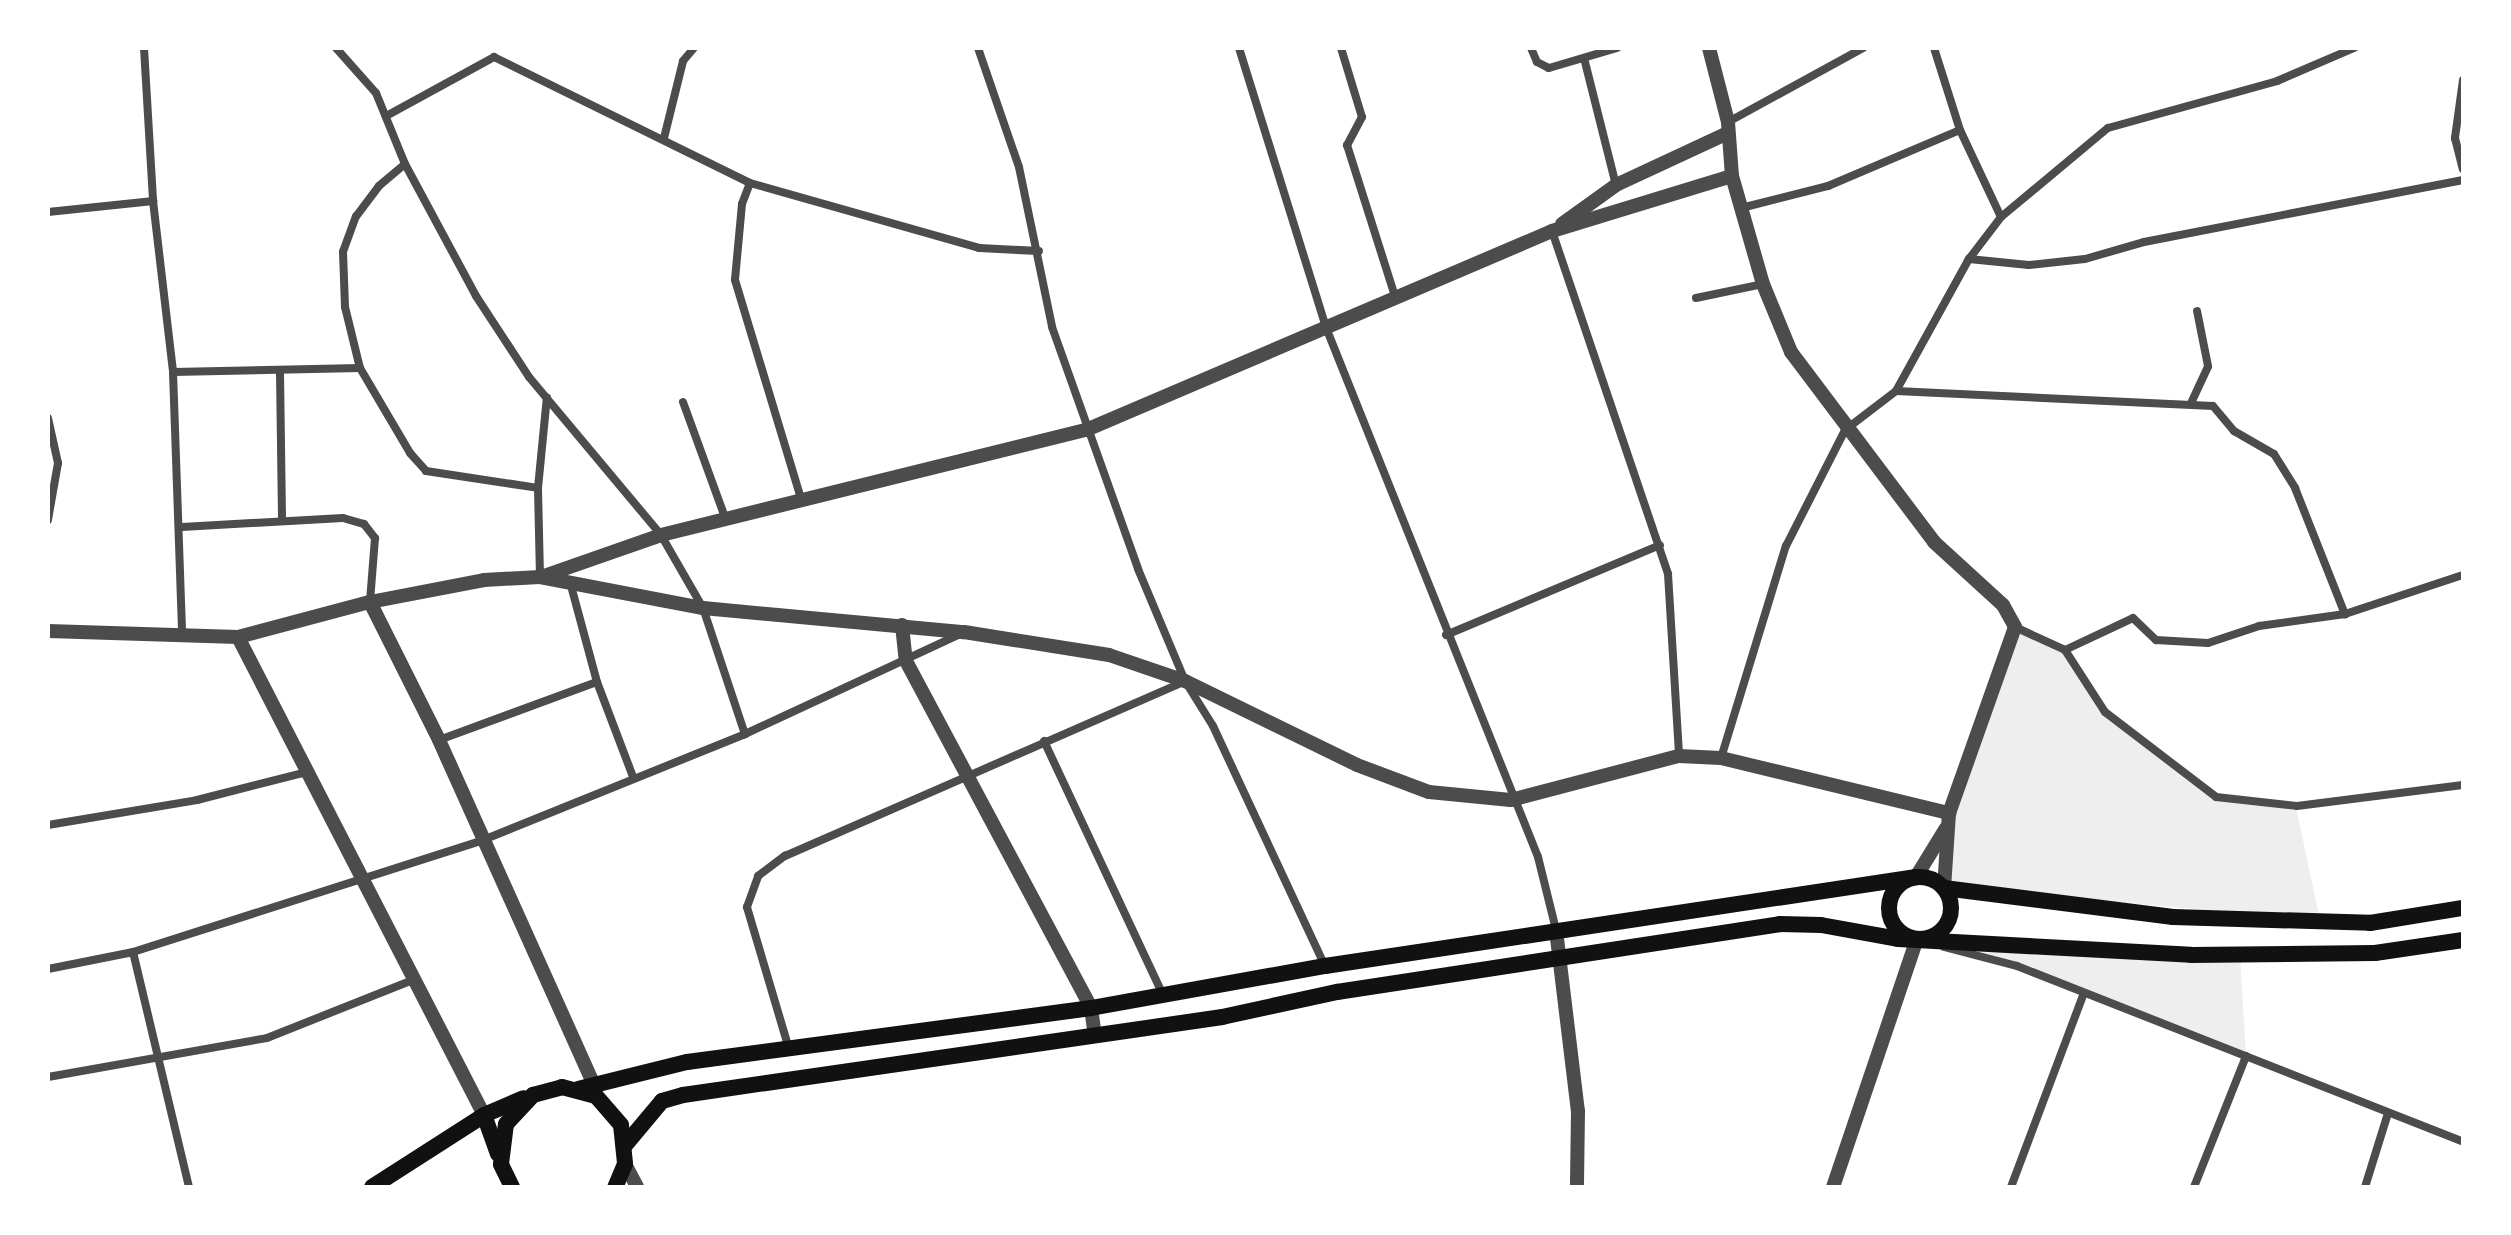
<!DOCTYPE html>
<html>
<head>
<meta charset="utf-8">
<style>
  body { margin:0 }
  #map { position:relative; width:2511px; height:1235px; overflow:hidden; background:#fff; font-family:"IBM Plex Serif",serif }
  div>[style] { position:absolute }
  [style*='--x'] { left:calc(var(--x)*1px); top:calc(var(--y)*1px); width:calc(var(--w)*1px); rotate:calc(var(--a)*1deg) }
  .green>* { inset:0; background:#eee }
  .minor>* { height:8px; margin:-4px; padding:0 4px; transform-origin:4px; border-radius:4px; background:#4c4c4c }
  .tertiary>* { height:14px; margin:-7px; padding:0 7px; transform-origin:7px; border-radius:7px; background:#4c4c4c }
  .secondary>* { height:16px; margin:-8px; padding:0 8px; transform-origin:8px; border-radius:8px; background:#111 }
  .secondary>.ring { margin:-8px; padding:0; box-sizing:content-box; background:none; border:16px solid #111; border-radius:50% }
  span { translate:-50% -50%; white-space:nowrap; text-align:center; line-height:1.15; -webkit-text-stroke:8px #fff; paint-order:stroke }
  .frame { position:absolute; inset:0; border:50px solid #fff; pointer-events:none }
</style>
</head>
<body>
<div id="map">
  <div class="green">
    <i style="clip-path:polygon(2016px 629px,2063px 652px,2104px 713px,2215px 798px,2296px 807px,2320px 920px,1945px 887px,1948px 828px)"></i>
    <i style="clip-path:polygon(1917px 939px,2240px 955px,2246px 1056px,2017px 966px)"></i>
  </div>
  <div class="minor">
    <i style="--x:144;--y:48;--w:153;--a:86.6"></i>
    <i style="--x:153;--y:201;--w:172;--a:83.3"></i>
    <i style="--x:173;--y:372;--w:264;--a:88"></i>
    <i style="--x:336;--y:48;--w:60;--a:48.4"></i>
    <i style="--x:376;--y:93;--w:77;--a:67.8"></i>
    <i style="--x:405;--y:164;--w:150;--a:61.7"></i>
    <i style="--x:476;--y:296;--w:97;--a:56.8"></i>
    <i style="--x:529;--y:377;--w:206;--a:50.1"></i>
    <i style="--x:661;--y:535;--w:84;--a:60.1"></i>
    <i style="--x:703;--y:608;--w:133;--a:71.6"></i>
    <i style="--x:978;--y:48;--w:126;--a:71"></i>
    <i style="--x:1019;--y:167;--w:163;--a:78.3"></i>
    <i style="--x:1052;--y:327;--w:257;--a:70.4"></i>
    <i style="--x:1138;--y:569;--w:121;--a:67.2"></i>
    <i style="--x:1185;--y:681;--w:53;--a:58.1"></i>
    <i style="--x:1213;--y:726;--w:265;--a:65"></i>
    <i style="--x:1239;--y:48;--w:295;--a:72.7"></i>
    <i style="--x:1327;--y:330;--w:568;--a:68.18"></i>
    <i style="--x:1538;--y:857;--w:75;--a:76.1"></i>
    <i style="--x:1341;--y:48;--w:72;--a:73.1"></i>
    <i style="--x:1362;--y:117;--w:32;--a:118"></i>
    <i style="--x:1347;--y:145;--w:158;--a:72.4"></i>
    <i style="--x:1531;--y:48;--w:15;--a:67"></i>
    <i style="--x:1537;--y:62;--w:13;--a:27"></i>
    <i style="--x:1549;--y:68;--w:71;--a:-16.4"></i>
    <i style="--x:1934;--y:48;--w:86;--a:72.4"></i>
    <i style="--x:1960;--y:130;--w:96;--a:64.8"></i>
    <i style="--x:494;--y:57;--w:285;--a:26.2"></i>
    <i style="--x:750;--y:183;--w:238;--a:15.8"></i>
    <i style="--x:979;--y:248;--w:60;--a:2.9"></i>
    <i style="--x:1584;--y:58;--w:131;--a:75.9"></i>
    <i style="--x:2463;--y:80;--w:59;--a:97.9"></i>
    <i style="--x:2455;--y:138;--w:32;--a:76"></i>
    <i style="--x:388;--y:115;--w:121;--a:-28.7"></i>
    <i style="--x:1728;--y:122;--w:154;--a:-28.7"></i>
    <i style="--x:664;--y:138;--w:79;--a:-76.1"></i>
    <i style="--x:683;--y:61;--w:17;--a:-50"></i>
    <i style="--x:405;--y:164;--w:34;--a:140"></i>
    <i style="--x:379;--y:186;--w:38;--a:127"></i>
    <i style="--x:356;--y:216;--w:38;--a:110"></i>
    <i style="--x:343;--y:252;--w:55;--a:87.9"></i>
    <i style="--x:345;--y:307;--w:63;--a:76.2"></i>
    <i style="--x:360;--y:368;--w:99;--a:59.5"></i>
    <i style="--x:410;--y:453;--w:24;--a:48"></i>
    <i style="--x:426;--y:471;--w:113;--a:8.6"></i>
    <i style="--x:750;--y:183;--w:22;--a:111"></i>
    <i style="--x:742;--y:204;--w:76;--a:95.3"></i>
    <i style="--x:735;--y:280;--w:232;--a:73.2"></i>
    <i style="--x:1741;--y:208;--w:90;--a:-14.2"></i>
    <i style="--x:1828;--y:186;--w:143;--a:-23"></i>
    <i style="--x:48;--y:212;--w:106;--a:-6"></i>
    <i style="--x:1552;--y:231;--w:362;--a:71.3"></i>
    <i style="--x:1668;--y:574;--w:182;--a:86.5"></i>
    <i style="--x:1969;--y:259;--w:60;--a:5.7"></i>
    <i style="--x:2029;--y:265;--w:56;--a:-6.1"></i>
    <i style="--x:2085;--y:259;--w:61;--a:-16.1"></i>
    <i style="--x:2144;--y:242;--w:325;--a:-11"></i>
    <i style="--x:1696;--y:298;--w:68;--a:-11.8"></i>
    <i style="--x:173;--y:372;--w:187;--a:-1.2"></i>
    <i style="--x:280;--y:373;--w:147;--a:89.2"></i>
    <i style="--x:1896;--y:391;--w:317;--a:2.7"></i>
    <i style="--x:2213;--y:406;--w:33;--a:50"></i>
    <i style="--x:2234;--y:431;--w:46;--a:29.9"></i>
    <i style="--x:2274;--y:454;--w:40;--a:58"></i>
    <i style="--x:2295;--y:488;--w:136;--a:68.4"></i>
    <i style="--x:2192;--y:401;--w:38;--a:-65"></i>
    <i style="--x:2208;--y:366;--w:56;--a:-101.3"></i>
    <i style="--x:683;--y:402;--w:126;--a:70"></i>
    <i style="--x:48;--y:418;--w:46;--a:77.5"></i>
    <i style="--x:58;--y:463;--w:58;--a:100"></i>
    <i style="--x:182;--y:527;--w:161;--a:-3.2"></i>
    <i style="--x:343;--y:518;--w:22;--a:16"></i>
    <i style="--x:364;--y:524;--w:18;--a:52"></i>
    <i style="--x:375;--y:538;--w:64;--a:94.5"></i>
    <i style="--x:540;--y:577;--w:89;--a:-91.3"></i>
    <i style="--x:538;--y:488;--w:91;--a:-84.4"></i>
    <i style="--x:570;--y:582;--w:104;--a:74.9"></i>
    <i style="--x:597;--y:682;--w:102;--a:69.2"></i>
    <i style="--x:2015;--y:627;--w:55;--a:24.7"></i>
    <i style="--x:2065;--y:650;--w:74;--a:57.2"></i>
    <i style="--x:2105;--y:712;--w:140;--a:37.4"></i>
    <i style="--x:2216;--y:797;--w:81;--a:6.3"></i>
    <i style="--x:2297;--y:806;--w:167;--a:-7.2"></i>
    <i style="--x:1446;--y:635;--w:232;--a:-22.8"></i>
    <i style="--x:2065;--y:650;--w:75;--a:-25.2"></i>
    <i style="--x:2133;--y:618;--w:32;--a:44"></i>
    <i style="--x:2156;--y:640;--w:52;--a:3.3"></i>
    <i style="--x:2208;--y:643;--w:54;--a:-18.4"></i>
    <i style="--x:2259;--y:626;--w:87;--a:-7.9"></i>
    <i style="--x:2345;--y:614;--w:124;--a:-18.3"></i>
    <i style="--x:439;--y:740;--w:168;--a:-20.2"></i>
    <i style="--x:1044;--y:741;--w:280;--a:64.9"></i>
    <i style="--x:1721;--y:758;--w:222;--a:-73"></i>
    <i style="--x:1786;--y:546;--w:130;--a:-63"></i>
    <i style="--x:1845;--y:430;--w:64;--a:-37.4"></i>
    <i style="--x:1896;--y:391;--w:151;--a:-61.1"></i>
    <i style="--x:1969;--y:259;--w:53;--a:-52.7"></i>
    <i style="--x:2001;--y:217;--w:139;--a:-39.8"></i>
    <i style="--x:2108;--y:128;--w:175;--a:-15.5"></i>
    <i style="--x:2277;--y:81;--w:84;--a:-23.2"></i>
    <i style="--x:48;--y:825;--w:151;--a:-9.5"></i>
    <i style="--x:197;--y:800;--w:114;--a:-14.3"></i>
    <i style="--x:1944;--y:947;--w:75;--a:14.6"></i>
    <i style="--x:2017;--y:966;--w:479;--a:21.5"></i>
    <i style="--x:133;--y:952;--w:242;--a:76.6"></i>
    <i style="--x:48;--y:969;--w:87;--a:-11.3"></i>
    <i style="--x:133;--y:952;--w:367;--a:-17.7"></i>
    <i style="--x:483;--y:840;--w:283;--a:-22"></i>
    <i style="--x:745;--y:734;--w:237;--a:-24.9"></i>
    <i style="--x:789;--y:1049;--w:148;--a:-106.5"></i>
    <i style="--x:747;--y:907;--w:33;--a:-70"></i>
    <i style="--x:758;--y:876;--w:34;--a:-37"></i>
    <i style="--x:785;--y:856;--w:435;--a:-23.6"></i>
    <i style="--x:48;--y:1077;--w:222;--a:-10.1"></i>
    <i style="--x:267;--y:1038;--w:159;--a:-21.7"></i>
    <i style="--x:2011;--y:1187;--w:207;--a:-69.4"></i>
    <i style="--x:2194;--y:1187;--w:141;--a:-68.3"></i>
    <i style="--x:2365;--y:1187;--w:77;--a:-72.7"></i>
  </div>
  <div class="tertiary">
    <i style="--x:1709;--y:48;--w:76;--a:75.6"></i>
    <i style="--x:1728;--y:122;--w:54;--a:85.8"></i>
    <i style="--x:1732;--y:176;--w:112;--a:74"></i>
    <i style="--x:1763;--y:284;--w:74;--a:67.6"></i>
    <i style="--x:1791;--y:352;--w:238;--a:53"></i>
    <i style="--x:1934;--y:542;--w:93;--a:42.4"></i>
    <i style="--x:2003;--y:605;--w:25;--a:61"></i>
    <i style="--x:2015;--y:627;--w:197;--a:109.5"></i>
    <i style="--x:1949;--y:813;--w:75;--a:93.8"></i>
    <i style="--x:1562;--y:224;--w:67;--a:-35.8"></i>
    <i style="--x:1616;--y:185;--w:123;--a:-24.9"></i>
    <i style="--x:541;--y:577;--w:127;--a:-19.3"></i>
    <i style="--x:661;--y:535;--w:438;--a:-13.9"></i>
    <i style="--x:1086;--y:430;--w:507;--a:-23.12"></i>
    <i style="--x:1552;--y:231;--w:188;--a:-17"></i>
    <i style="--x:370;--y:602;--w:154;--a:63.4"></i>
    <i style="--x:439;--y:740;--w:378;--a:65.8"></i>
    <i style="--x:902;--y:625;--w:36;--a:84"></i>
    <i style="--x:906;--y:661;--w:393;--a:61.9"></i>
    <i style="--x:1091;--y:1008;--w:27;--a:82"></i>
    <i style="--x:48;--y:631;--w:190;--a:1.8"></i>
    <i style="--x:238;--y:637;--w:137;--a:-14.9"></i>
    <i style="--x:370;--y:602;--w:116;--a:-10.9"></i>
    <i style="--x:484;--y:580;--w:56;--a:-3.1"></i>
    <i style="--x:540;--y:577;--w:166;--a:10.8"></i>
    <i style="--x:703;--y:608;--w:262;--a:5.3"></i>
    <i style="--x:964;--y:632;--w:147;--a:9"></i>
    <i style="--x:1109;--y:655;--w:80;--a:18.9"></i>
    <i style="--x:1185;--y:681;--w:191;--a:26"></i>
    <i style="--x:1357;--y:765;--w:77;--a:20.6"></i>
    <i style="--x:1429;--y:792;--w:82;--a:5.6"></i>
    <i style="--x:1511;--y:800;--w:174;--a:-14.7"></i>
    <i style="--x:1679;--y:756;--w:42;--a:2.7"></i>
    <i style="--x:1721;--y:758;--w:235;--a:13.6"></i>
    <i style="--x:238;--y:637;--w:538;--a:62.77"></i>
    <i style="--x:1916;--y:877;--w:57;--a:-58.5"></i>
    <i style="--x:1556;--y:930;--w:182;--a:83.1"></i>
    <i style="--x:1578;--y:1111;--w:76;--a:90.8"></i>
    <i style="--x:625;--y:1164;--w:26;--a:62"></i>
    <i style="--x:1833;--y:1187;--w:262;--a:-71.3"></i>
  </div>
  <div class="secondary">
    <i class="ring" style="left:1889px;top:877px;width:46px;height:46px"></i>
    <i style="--x:1944;--y:888;--w:231;--a:7.2"></i>
    <i style="--x:2173;--y:917;--w:197;--a:1.7"></i>
    <i style="--x:2370;--y:923;--w:94;--a:-9.2"></i>
    <i style="--x:578;--y:1089;--w:112;--a:-13.9"></i>
    <i style="--x:687;--y:1062;--w:408;--a:-7.6"></i>
    <i style="--x:1091;--y:1008;--w:238;--a:-10.2"></i>
    <i style="--x:1325;--y:966;--w:598;--a:-8.56"></i>
    <i style="--x:626;--y:1144;--w:56;--a:-50.1"></i>
    <i style="--x:662;--y:1101;--w:22;--a:-16"></i>
    <i style="--x:683;--y:1095;--w:545;--a:-8.23"></i>
    <i style="--x:1222;--y:1017;--w:118;--a:-12.3"></i>
    <i style="--x:1337;--y:992;--w:448;--a:-8.7"></i>
    <i style="--x:1780;--y:924;--w:41;--a:1.4"></i>
    <i style="--x:1821;--y:925;--w:78;--a:10.3"></i>
    <i style="--x:1898;--y:939;--w:293;--a:3.1"></i>
    <i style="--x:2191;--y:955;--w:184;--a:-0.6"></i>
    <i style="--x:2375;--y:953;--w:89;--a:-8.4"></i>
    <i style="--x:498;--y:1154;--w:41;--a:-109.7"></i>
    <i style="--x:484;--y:1115;--w:43;--a:-23"></i>
    <i style="--x:372;--y:1187;--w:133;--a:-32.7"></i>
    <i style="--x:512;--y:1187;--w:25;--a:-116"></i>
    <i style="--x:501;--y:1164;--w:40;--a:-82.9"></i>
    <i style="--x:506;--y:1124;--w:40;--a:-47"></i>
    <i style="--x:533;--y:1095;--w:30;--a:-15"></i>
    <i style="--x:562;--y:1087;--w:35;--a:15"></i>
    <i style="--x:596;--y:1096;--w:38;--a:49"></i>
    <i style="--x:621;--y:1125;--w:39;--a:84"></i>
    <i style="--x:625;--y:1164;--w:25;--a:113"></i>
  </div>
  <div class="frame"></div>
</div>
</body>
</html>
